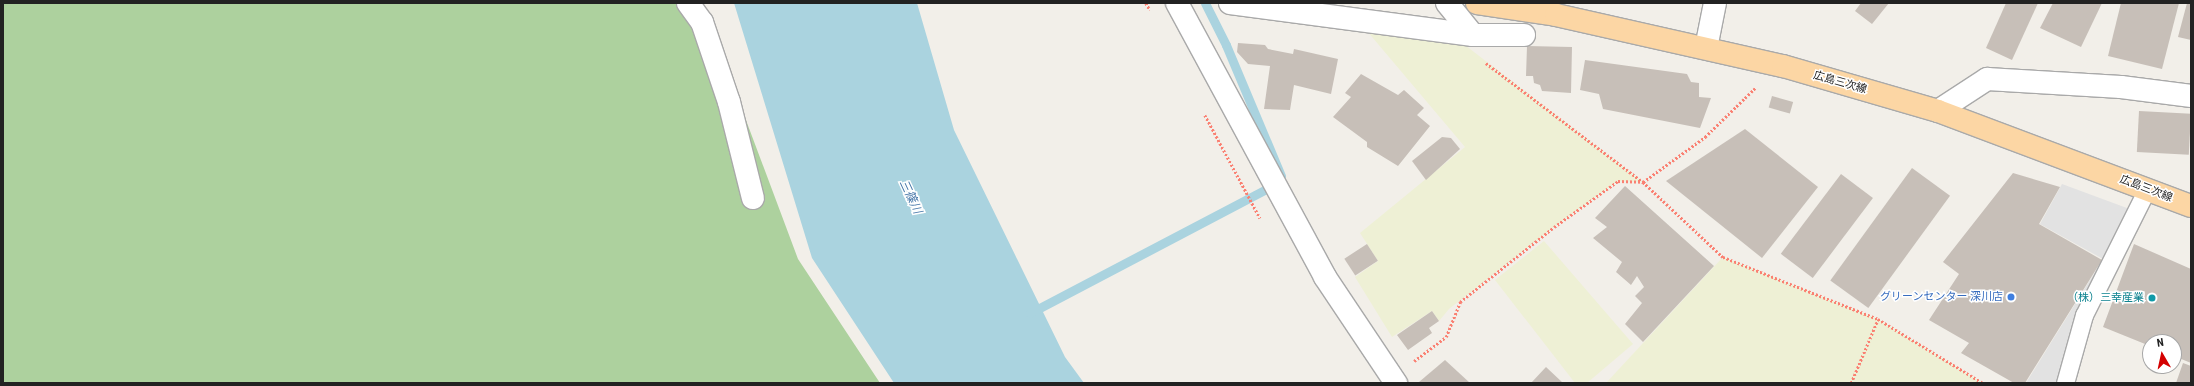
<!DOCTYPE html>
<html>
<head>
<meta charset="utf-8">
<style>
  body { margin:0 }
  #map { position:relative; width:2194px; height:386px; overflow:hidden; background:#f2efe9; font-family:"Roboto Condensed","Noto Sans JP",sans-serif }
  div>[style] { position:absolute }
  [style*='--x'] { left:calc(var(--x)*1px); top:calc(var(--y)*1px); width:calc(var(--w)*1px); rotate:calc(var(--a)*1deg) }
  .farmland>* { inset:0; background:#eef0d5 }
  .forest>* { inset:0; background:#add19e }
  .parking>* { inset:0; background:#e2e2e2 }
  .water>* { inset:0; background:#aad3df }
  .stream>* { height:9px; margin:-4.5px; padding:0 4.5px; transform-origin:4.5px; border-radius:4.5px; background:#aad3df }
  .building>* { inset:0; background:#c7bfb8; transform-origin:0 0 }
  .path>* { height:2.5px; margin-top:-1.25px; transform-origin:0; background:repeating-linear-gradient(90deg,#fa8072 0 2px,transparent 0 4px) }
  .roads { filter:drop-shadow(1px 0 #a9a9a9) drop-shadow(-1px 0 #a9a9a9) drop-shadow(0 1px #a9a9a9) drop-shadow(0 -1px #a9a9a9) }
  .service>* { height:17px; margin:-8.5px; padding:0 8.5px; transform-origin:8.5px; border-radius:8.5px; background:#fff }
  .minor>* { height:22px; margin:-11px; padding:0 11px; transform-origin:11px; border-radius:11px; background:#fff }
  .primary>* { height:22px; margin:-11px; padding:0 11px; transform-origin:11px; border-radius:11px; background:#fcd6a4 }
  .dots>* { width:11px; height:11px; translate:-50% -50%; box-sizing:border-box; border:2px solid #fff; border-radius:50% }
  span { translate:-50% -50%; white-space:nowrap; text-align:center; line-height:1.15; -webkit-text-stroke:3px #fff; paint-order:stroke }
  .street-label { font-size:11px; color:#222 }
  .shop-label { font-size:11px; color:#366cbe }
  .right { translate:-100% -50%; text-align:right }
  .culture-label { font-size:11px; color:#0d838f }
  .water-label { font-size:12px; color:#4a7aab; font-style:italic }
  .frame { position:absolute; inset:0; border:4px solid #222; pointer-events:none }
  .north { position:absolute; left:2142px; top:334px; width:40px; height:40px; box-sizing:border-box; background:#fff; border:1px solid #a7a7a7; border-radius:50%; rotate:351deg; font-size:11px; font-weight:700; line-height:16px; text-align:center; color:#222 }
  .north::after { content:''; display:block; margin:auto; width:14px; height:18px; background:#d40000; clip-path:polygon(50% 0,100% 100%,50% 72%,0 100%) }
</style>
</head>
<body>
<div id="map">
  <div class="farmland">
    <i style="clip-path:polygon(1367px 31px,1461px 42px,1643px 182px,1618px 181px,1554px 227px,1449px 309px,1439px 321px,1432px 311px,1392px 337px,1355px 277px,1378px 261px,1360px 233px,1465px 147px)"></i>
    <i style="clip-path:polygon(1544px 241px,1633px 344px,1587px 383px,1575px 383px,1495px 280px)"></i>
    <i style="clip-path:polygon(1723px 257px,1878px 319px,1983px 383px,1606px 383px)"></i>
  </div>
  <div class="forest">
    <i style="clip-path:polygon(3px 3px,687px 3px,716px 40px,798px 259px,880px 383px,3px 383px)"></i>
  </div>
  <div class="parking">
    <i style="clip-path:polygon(2062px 184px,2135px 211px,2064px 383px,2026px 383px,2103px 259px,2040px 224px)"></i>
  </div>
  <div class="water">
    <i style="clip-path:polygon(734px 3px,917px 3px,954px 130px,1065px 357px,1084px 383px,894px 383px,812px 258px)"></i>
  </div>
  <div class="stream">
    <i style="--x:1205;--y:3;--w:47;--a:63.4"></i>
    <i style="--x:1226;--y:45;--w:142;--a:67.2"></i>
    <i style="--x:1030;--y:313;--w:278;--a:-27.7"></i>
  </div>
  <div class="building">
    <i style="clip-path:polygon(1861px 3px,1889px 3px,1872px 24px,1855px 11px)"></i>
    <i style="clip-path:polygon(2006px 3px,2038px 3px,2012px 60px,1986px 48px)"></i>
    <i style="clip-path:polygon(2053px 3px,2102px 3px,2081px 47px,2040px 28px)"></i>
    <i style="clip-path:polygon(2121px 3px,2179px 3px,2162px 69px,2108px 56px)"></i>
    <i style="clip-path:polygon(2187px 3px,2191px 3px,2191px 40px,2178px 37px)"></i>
    <i style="clip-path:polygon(1238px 43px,1265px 45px,1268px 49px,1293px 54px,1294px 49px,1338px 59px,1331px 94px,1294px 85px,1290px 110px,1264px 109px,1270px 66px,1248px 64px,1237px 52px)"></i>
    <i style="clip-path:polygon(1527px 46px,1572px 47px,1571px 93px,1542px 91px,1540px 85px,1534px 83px,1533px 76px,1526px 76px)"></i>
    <i style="clip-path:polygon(1585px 60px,1687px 74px,1691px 82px,1699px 83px,1699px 97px,1711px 98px,1700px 128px,1603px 109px,1599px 94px,1580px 90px)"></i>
    <i style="clip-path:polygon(1361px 74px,1398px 95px,1404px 90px,1424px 108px,1417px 115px,1430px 126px,1398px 166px,1367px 147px,1367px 142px,1333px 117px,1351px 97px,1345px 93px)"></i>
    <i style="left:1772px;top:96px;width:22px;height:12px;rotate:16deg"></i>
    <i style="left:2139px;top:111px;width:52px;height:41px;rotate:3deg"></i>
    <i style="clip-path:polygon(1745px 129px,1818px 187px,1762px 258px,1666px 181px)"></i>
    <i style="clip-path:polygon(1442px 137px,1451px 138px,1460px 149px,1426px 180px,1412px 161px)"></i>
    <i style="left:1912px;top:168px;width:47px;height:139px;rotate:36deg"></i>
    <i style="clip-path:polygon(2013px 173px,2060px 187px,2039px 224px,2102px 260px,2025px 383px,2014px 383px,1961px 353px,1969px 343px,1929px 320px,1959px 274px,1943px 262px)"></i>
    <i style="left:1841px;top:174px;width:40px;height:100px;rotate:37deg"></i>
    <i style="clip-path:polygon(1625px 186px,1714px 266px,1643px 342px,1625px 324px,1642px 303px,1635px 296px,1644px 287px,1637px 276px,1631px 285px,1616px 272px,1622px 262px,1593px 238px,1607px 227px,1595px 218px)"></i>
    <i style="left:1367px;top:244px;width:20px;height:27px;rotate:57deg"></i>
    <i style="clip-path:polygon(2134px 244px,2191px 269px,2191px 363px,2174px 356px,2174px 342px,2150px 342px,2150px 346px,2103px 327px)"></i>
    <i style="clip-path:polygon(1432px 311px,1439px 321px,1429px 328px,1432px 333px,1408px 350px,1397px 335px)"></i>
    <i style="clip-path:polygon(1445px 360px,1470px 383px,1419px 383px,1419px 382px)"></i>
    <i style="clip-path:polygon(2183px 363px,2191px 366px,2191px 383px,2176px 383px)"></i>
    <i style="clip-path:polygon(1546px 367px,1563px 383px,1531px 383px)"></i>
  </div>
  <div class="path">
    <i style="--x:1146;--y:3;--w:8;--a:60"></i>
    <i style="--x:1486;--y:63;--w:197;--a:37.2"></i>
    <i style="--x:1643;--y:182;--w:110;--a:43.2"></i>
    <i style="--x:1723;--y:257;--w:167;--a:21.8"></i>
    <i style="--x:1878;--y:319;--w:123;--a:31.4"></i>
    <i style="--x:1205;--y:115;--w:117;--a:61.9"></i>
    <i style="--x:1414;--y:361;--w:40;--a:-37"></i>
    <i style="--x:1446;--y:337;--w:38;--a:-68"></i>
    <i style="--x:1460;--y:302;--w:120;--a:-38.6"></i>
    <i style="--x:1554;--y:227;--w:79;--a:-35.7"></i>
    <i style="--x:1618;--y:181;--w:25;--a:2"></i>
    <i style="--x:1643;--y:182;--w:77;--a:-36"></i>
    <i style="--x:1705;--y:137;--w:70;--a:-44.4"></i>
    <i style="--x:1851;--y:383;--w:69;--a:-67.1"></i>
  </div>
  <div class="roads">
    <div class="service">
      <i style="--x:2065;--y:383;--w:71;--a:-74.4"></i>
      <i style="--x:2084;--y:315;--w:141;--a:-63.4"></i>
    </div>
    <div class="minor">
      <i style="--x:688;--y:3;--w:24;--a:54"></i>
      <i style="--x:702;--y:22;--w:84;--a:71.4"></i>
      <i style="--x:729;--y:102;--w:99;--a:76"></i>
      <i style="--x:1177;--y:3;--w:311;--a:61.6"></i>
      <i style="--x:1325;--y:277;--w:128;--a:56.2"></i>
      <i style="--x:1230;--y:3;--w:245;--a:7.5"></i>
      <i style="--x:1447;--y:3;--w:41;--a:50.9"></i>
      <i style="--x:1473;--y:35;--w:51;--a:0"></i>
      <i style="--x:1706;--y:48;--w:46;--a:-78.7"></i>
      <i style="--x:1938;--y:111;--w:59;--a:-33.1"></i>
      <i style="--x:1987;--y:79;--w:134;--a:3.4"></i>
      <i style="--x:2121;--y:87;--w:71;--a:7.3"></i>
    </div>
    <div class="primary">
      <i style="--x:1477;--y:3;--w:80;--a:8.6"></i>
      <i style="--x:1556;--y:15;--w:233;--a:12.7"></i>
      <i style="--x:1783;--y:66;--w:161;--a:16.2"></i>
      <i style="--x:1938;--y:111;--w:270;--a:20.6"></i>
    </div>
  </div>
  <div class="dots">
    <i style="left:2011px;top:297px;background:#3f7fe0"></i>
    <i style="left:2152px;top:298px;background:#0f9aa8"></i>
  </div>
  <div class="street-label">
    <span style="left:1840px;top:83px;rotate:16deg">広島三次線</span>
    <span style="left:2146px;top:189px;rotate:21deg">広島三次線</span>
  </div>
  <div class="shop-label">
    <span class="right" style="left:2003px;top:297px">グリーンセンター 深川店</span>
  </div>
  <div class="culture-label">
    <span class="right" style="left:2144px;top:298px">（株）三幸産業</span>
  </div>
  <div class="water-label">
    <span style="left:910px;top:197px;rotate:65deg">三篠川</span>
  </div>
  <div class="frame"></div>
  <div class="north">N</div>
</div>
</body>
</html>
